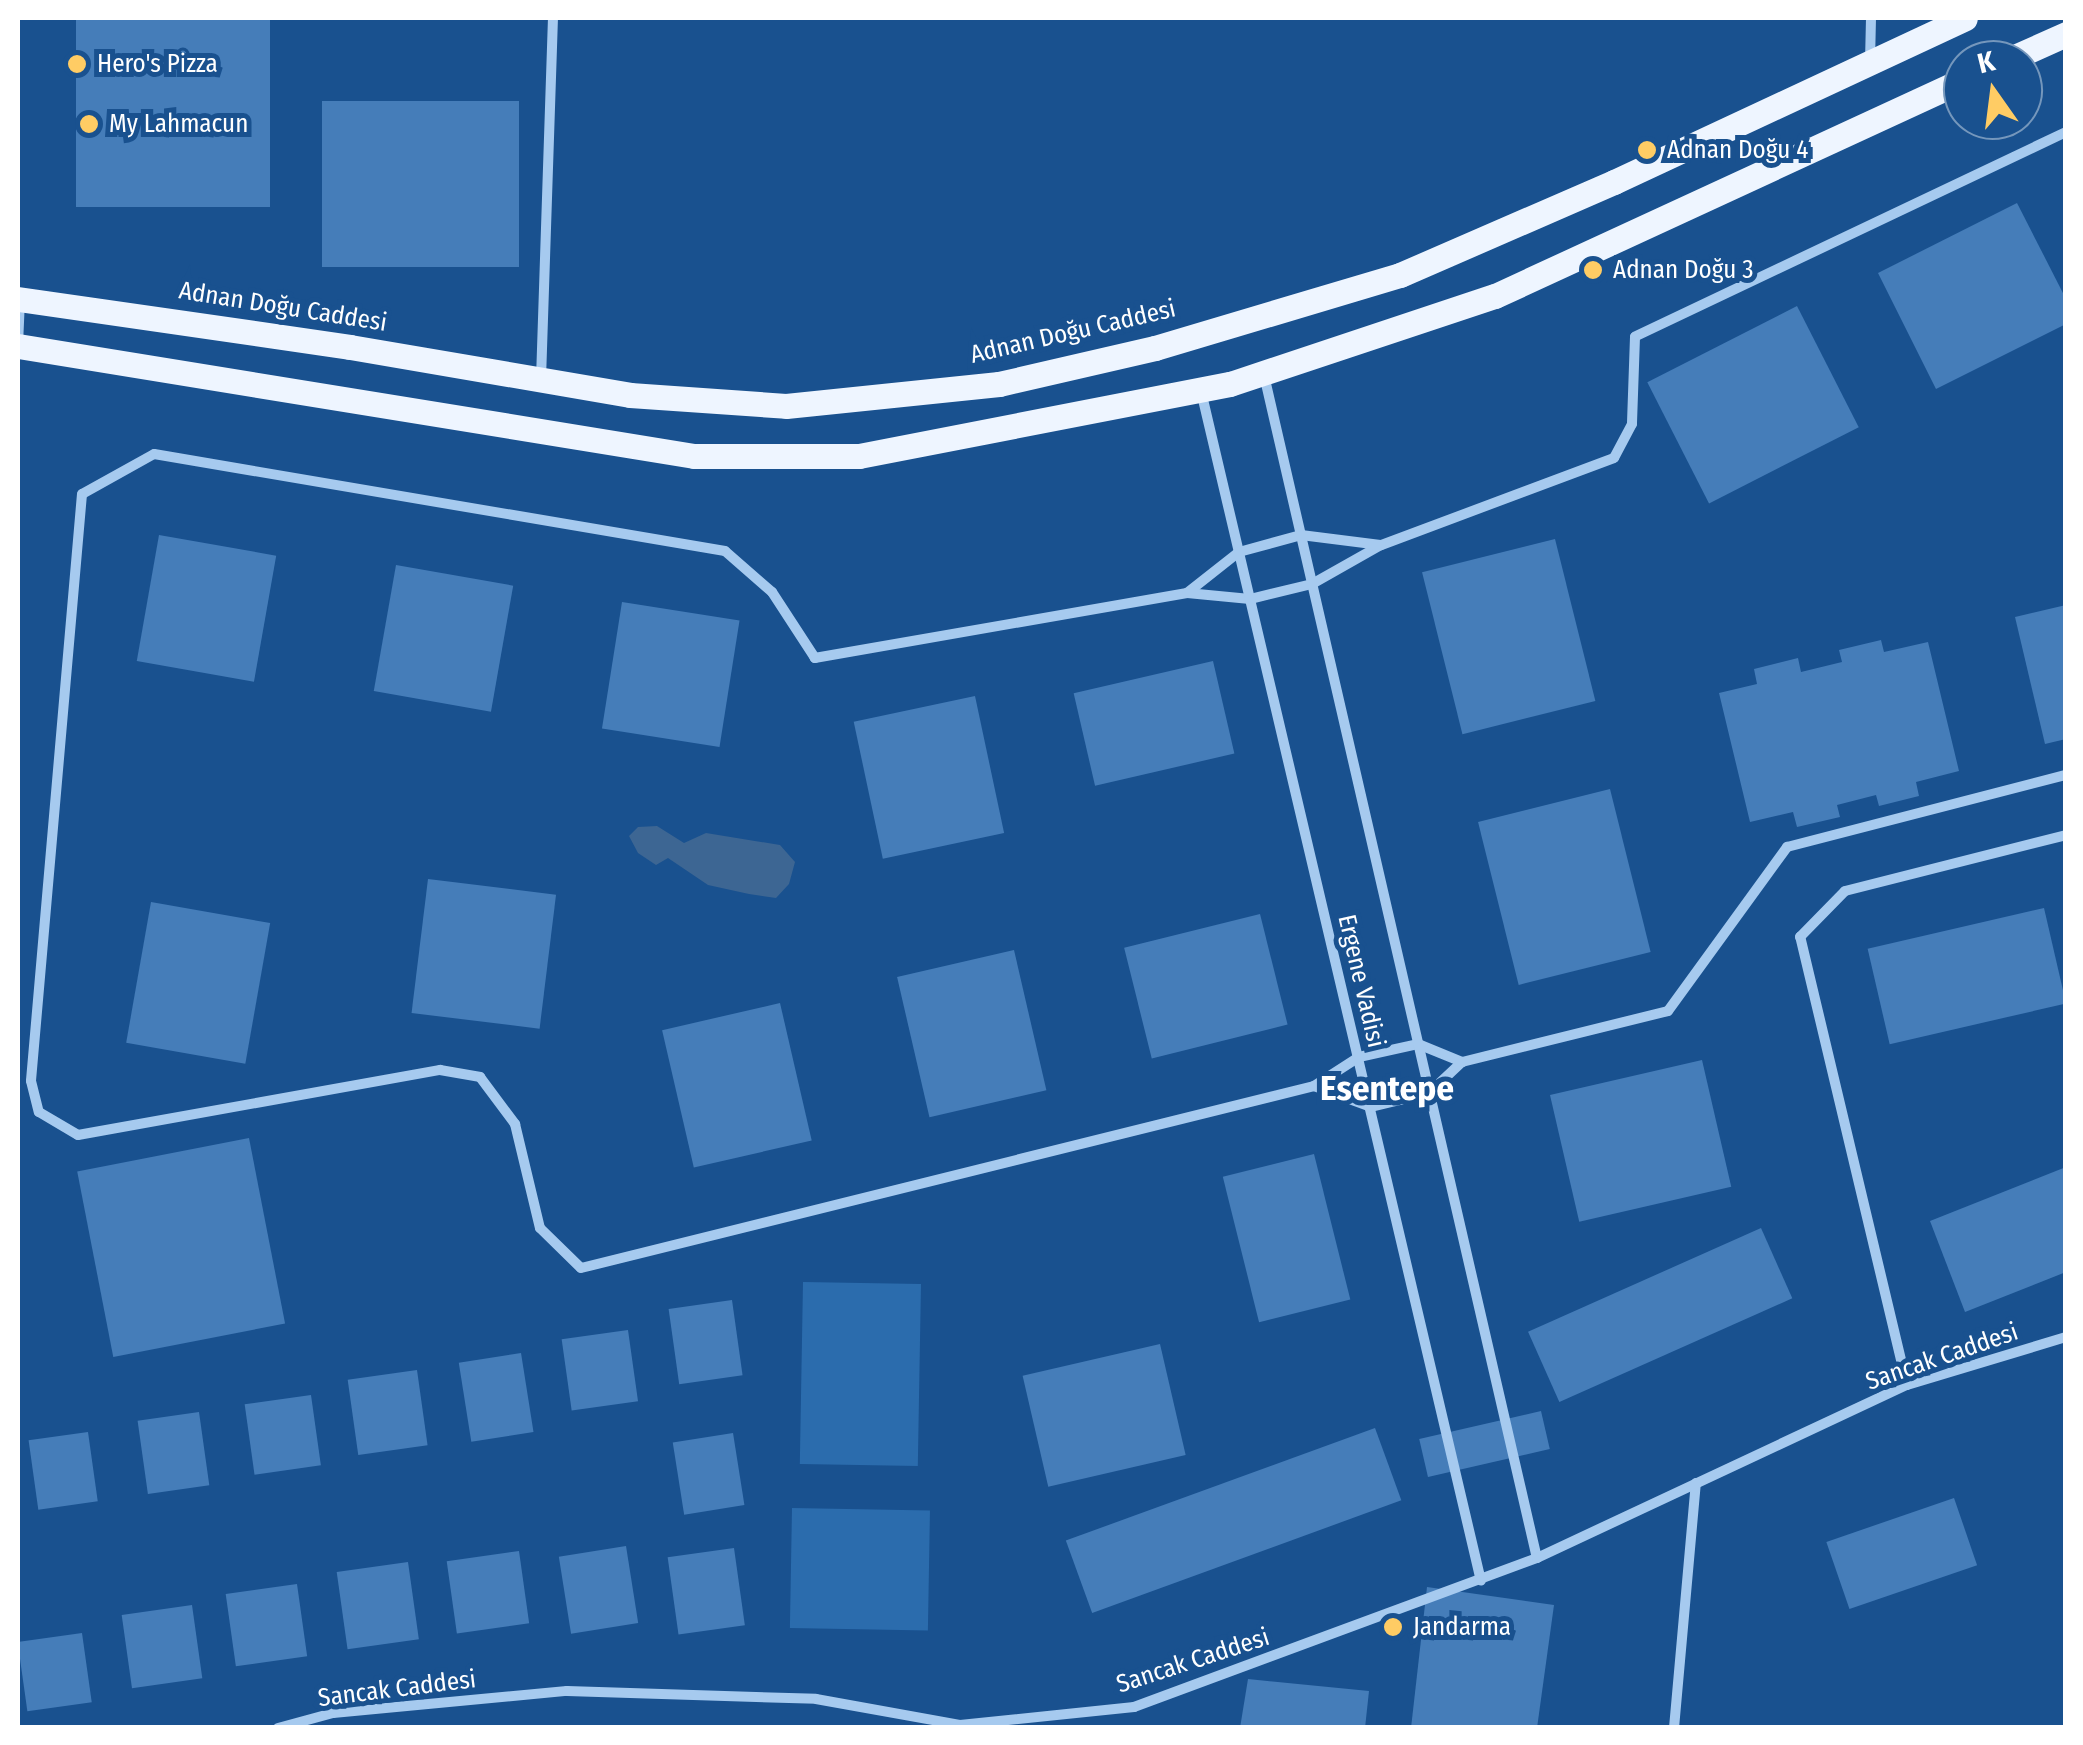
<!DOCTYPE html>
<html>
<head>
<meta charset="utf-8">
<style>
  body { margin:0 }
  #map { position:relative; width:2083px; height:1745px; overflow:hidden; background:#19518f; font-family:"Fira Sans Condensed",sans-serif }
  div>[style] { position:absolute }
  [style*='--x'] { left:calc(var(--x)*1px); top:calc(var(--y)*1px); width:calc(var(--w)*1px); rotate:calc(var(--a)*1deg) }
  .green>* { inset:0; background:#2b6cad; transform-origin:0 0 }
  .water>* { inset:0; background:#3d6693 }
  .building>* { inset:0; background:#457db9; transform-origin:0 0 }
  .minor>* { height:10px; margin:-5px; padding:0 5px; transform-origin:5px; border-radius:5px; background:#a6caef }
  .primary>* { height:25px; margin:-12.5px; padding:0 12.5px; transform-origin:12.5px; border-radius:12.5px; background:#eef5ff }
  .dots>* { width:28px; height:28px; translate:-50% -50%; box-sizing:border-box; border:5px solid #19518f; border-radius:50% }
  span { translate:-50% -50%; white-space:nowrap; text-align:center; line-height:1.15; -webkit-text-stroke:10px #19518f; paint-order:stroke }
  .poi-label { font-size:25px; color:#fff }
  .left { translate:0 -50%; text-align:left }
  .street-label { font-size:25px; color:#fff }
  .district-label { font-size:35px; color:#fff; font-weight:700 }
  .frame { position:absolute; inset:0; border:20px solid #fff; pointer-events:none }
  .north { position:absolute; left:1943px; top:40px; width:100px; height:100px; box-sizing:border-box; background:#19518f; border:2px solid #7597bc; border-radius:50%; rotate:346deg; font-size:28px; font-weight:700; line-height:40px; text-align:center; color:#fff }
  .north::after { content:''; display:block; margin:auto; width:35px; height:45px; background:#ffcc64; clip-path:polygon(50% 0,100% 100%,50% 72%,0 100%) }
</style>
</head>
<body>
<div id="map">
  <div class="green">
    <i style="left:803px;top:1282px;width:118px;height:182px;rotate:1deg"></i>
    <i style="left:792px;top:1508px;width:138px;height:120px;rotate:1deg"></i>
  </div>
  <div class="water">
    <i style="clip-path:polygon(657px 826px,684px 843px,706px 833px,780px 845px,795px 862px,789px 884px,776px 898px,749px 894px,708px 885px,668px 858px,656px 865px,638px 853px,629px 836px,638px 827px)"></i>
  </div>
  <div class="building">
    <i style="left:76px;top:18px;width:194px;height:189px"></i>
    <i style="left:322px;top:101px;width:197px;height:166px"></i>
    <i style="clip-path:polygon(2017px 203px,2066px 299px,2066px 324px,1936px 389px,1878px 273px)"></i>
    <i style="left:1797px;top:306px;width:136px;height:168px;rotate:63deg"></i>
    <i style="left:159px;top:535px;width:119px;height:128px;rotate:10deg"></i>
    <i style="left:1555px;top:539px;width:167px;height:137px;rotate:76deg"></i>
    <i style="left:396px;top:565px;width:119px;height:128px;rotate:10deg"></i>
    <i style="left:622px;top:602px;width:119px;height:128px;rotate:9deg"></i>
    <i style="clip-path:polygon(2066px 605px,2066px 739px,2045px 744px,2015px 617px)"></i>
    <i style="clip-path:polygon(1881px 640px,1884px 652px,1928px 642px,1959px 771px,1916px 782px,1919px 796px,1879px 806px,1876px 795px,1837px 805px,1840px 817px,1797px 827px,1793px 812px,1750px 822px,1719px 693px,1757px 684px,1754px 669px,1798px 658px,1801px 672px,1842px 662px,1839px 650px)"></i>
    <i style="left:1213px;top:661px;width:95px;height:143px;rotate:77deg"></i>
    <i style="left:975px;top:696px;width:140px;height:124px;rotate:78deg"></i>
    <i style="left:1610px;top:789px;width:168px;height:136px;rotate:76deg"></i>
    <i style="left:428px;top:879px;width:129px;height:135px;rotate:7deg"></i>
    <i style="left:151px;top:902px;width:121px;height:143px;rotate:10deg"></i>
    <i style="left:2044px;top:908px;width:98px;height:181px;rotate:77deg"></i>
    <i style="left:1260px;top:914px;width:114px;height:140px;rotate:76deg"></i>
    <i style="left:1014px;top:950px;width:144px;height:120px;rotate:77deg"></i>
    <i style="left:780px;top:1003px;width:141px;height:121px;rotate:77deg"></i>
    <i style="left:1702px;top:1060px;width:130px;height:156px;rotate:77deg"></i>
    <i style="left:249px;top:1138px;width:189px;height:175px;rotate:79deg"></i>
    <i style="left:1314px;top:1154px;width:150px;height:94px;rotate:76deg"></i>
    <i style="clip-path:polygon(2066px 1167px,2066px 1272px,1965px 1312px,1930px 1221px)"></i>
    <i style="left:1761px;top:1228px;width:77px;height:255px;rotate:66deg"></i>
    <i style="left:732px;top:1300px;width:76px;height:64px;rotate:82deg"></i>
    <i style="left:628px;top:1330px;width:72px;height:67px;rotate:82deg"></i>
    <i style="left:1160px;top:1344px;width:114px;height:141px;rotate:77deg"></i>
    <i style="left:521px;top:1353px;width:80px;height:63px;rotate:81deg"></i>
    <i style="left:417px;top:1370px;width:76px;height:70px;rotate:82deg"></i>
    <i style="left:311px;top:1395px;width:71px;height:67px;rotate:82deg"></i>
    <i style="left:1541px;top:1411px;width:39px;height:125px;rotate:77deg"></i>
    <i style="left:199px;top:1412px;width:74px;height:62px;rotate:82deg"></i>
    <i style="left:1375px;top:1428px;width:77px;height:329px;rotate:70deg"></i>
    <i style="left:88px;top:1432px;width:70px;height:60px;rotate:82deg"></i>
    <i style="left:733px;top:1433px;width:73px;height:61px;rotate:81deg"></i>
    <i style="left:1954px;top:1498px;width:71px;height:135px;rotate:71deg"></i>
    <i style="left:626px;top:1546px;width:78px;height:68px;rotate:81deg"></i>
    <i style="left:734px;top:1548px;width:78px;height:67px;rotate:82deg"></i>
    <i style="left:519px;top:1551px;width:73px;height:73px;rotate:82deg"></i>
    <i style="left:408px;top:1562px;width:78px;height:72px;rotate:82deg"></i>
    <i style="left:297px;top:1584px;width:73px;height:72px;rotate:82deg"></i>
    <i style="clip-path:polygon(1427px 1587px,1554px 1605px,1537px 1728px,1411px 1728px)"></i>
    <i style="left:192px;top:1605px;width:74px;height:71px;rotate:82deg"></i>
    <i style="left:82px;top:1633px;width:70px;height:65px;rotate:82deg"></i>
    <i style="clip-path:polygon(1248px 1679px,1369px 1691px,1365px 1728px,1240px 1728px)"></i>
  </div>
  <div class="minor">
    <i style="--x:1870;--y:62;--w:44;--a:-88.7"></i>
    <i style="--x:2066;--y:132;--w:477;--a:154.6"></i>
    <i style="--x:1635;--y:337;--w:87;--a:92"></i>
    <i style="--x:1632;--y:424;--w:38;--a:118"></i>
    <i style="--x:1614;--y:458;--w:249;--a:159.5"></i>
    <i style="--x:1381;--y:545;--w:79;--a:150.5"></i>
    <i style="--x:1312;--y:584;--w:64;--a:166.4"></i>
    <i style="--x:1250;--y:599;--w:63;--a:-174.6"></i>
    <i style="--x:1187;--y:593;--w:378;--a:170.1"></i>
    <i style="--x:815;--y:658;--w:79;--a:-123.1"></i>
    <i style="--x:772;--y:592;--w:62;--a:-138.9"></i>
    <i style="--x:725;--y:551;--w:579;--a:-170.36"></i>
    <i style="--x:154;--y:454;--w:82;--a:150.9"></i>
    <i style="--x:82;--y:494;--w:589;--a:94.97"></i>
    <i style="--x:31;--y:1081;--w:32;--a:76"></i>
    <i style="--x:39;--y:1112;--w:45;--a:30.5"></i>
    <i style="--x:78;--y:1135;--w:368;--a:-10.2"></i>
    <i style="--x:440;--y:1070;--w:41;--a:9.9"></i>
    <i style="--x:480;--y:1077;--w:59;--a:53.3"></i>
    <i style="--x:515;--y:1124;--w:107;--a:76.5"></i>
    <i style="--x:540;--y:1228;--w:57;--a:44.3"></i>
    <i style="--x:581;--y:1268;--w:755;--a:-13.94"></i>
    <i style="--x:1314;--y:1086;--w:54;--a:-32.8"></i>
    <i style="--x:1359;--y:1057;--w:60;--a:-12.4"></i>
    <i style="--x:1418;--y:1044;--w:48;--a:22.2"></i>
    <i style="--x:1462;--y:1062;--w:212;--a:-13.9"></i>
    <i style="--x:1668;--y:1011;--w:203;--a:-54"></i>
    <i style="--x:1787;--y:847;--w:288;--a:-14.5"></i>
    <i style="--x:18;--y:345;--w:45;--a:-87.5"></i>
    <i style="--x:1264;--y:375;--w:1214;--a:77.01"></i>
    <i style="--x:541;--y:379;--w:361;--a:-88.1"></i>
    <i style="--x:1201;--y:391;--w:1222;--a:76.76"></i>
    <i style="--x:1187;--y:593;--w:66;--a:-38.3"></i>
    <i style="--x:1239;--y:552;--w:64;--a:-15.3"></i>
    <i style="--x:1301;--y:535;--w:80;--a:7.2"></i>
    <i style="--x:1314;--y:1086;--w:61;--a:20.2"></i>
    <i style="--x:1371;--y:1107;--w:60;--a:-13.6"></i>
    <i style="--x:1429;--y:1093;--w:45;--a:-43.2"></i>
    <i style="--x:1907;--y:1385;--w:461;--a:-103.4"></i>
    <i style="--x:1800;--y:937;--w:64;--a:-45.6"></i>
    <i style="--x:1845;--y:891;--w:228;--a:-14.2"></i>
    <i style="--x:278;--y:1728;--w:57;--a:-15.3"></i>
    <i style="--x:333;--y:1713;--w:235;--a:-5.4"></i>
    <i style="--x:567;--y:1691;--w:249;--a:1.8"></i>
    <i style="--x:816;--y:1699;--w:146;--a:10.2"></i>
    <i style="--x:960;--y:1725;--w:175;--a:-5.9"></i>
    <i style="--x:1134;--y:1707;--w:430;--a:-20.3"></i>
    <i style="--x:1537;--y:1558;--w:408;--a:-25.1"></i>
    <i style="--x:1907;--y:1385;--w:166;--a:-16.8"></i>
    <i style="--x:1674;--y:1728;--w:246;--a:-84.9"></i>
  </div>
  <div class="primary">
    <i style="--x:2008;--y:60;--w:64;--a:-24.1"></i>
    <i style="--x:18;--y:299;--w:335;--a:8.2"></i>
    <i style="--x:350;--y:347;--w:284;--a:9.7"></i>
    <i style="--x:630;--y:395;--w:156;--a:4"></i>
    <i style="--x:786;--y:406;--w:214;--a:-5.9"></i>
    <i style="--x:999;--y:384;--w:160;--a:-13"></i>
    <i style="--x:1155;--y:348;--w:256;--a:-16.6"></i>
    <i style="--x:1400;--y:275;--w:233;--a:-23.5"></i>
    <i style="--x:1614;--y:182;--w:387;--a:-25"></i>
    <i style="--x:18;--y:346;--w:685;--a:9.24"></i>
    <i style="--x:694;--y:456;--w:165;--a:0"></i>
    <i style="--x:859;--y:456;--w:378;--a:-11"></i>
    <i style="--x:1230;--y:384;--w:279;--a:-18.4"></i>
    <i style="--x:1495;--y:296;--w:515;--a:-24.78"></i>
  </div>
  <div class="dots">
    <i style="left:77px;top:64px;background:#ffcc64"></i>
    <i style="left:89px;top:124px;background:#ffcc64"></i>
    <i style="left:1647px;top:150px;background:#ffcc64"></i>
    <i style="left:1593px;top:270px;background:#ffcc64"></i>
    <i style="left:1393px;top:1627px;background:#ffcc64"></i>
  </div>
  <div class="poi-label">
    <span class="left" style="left:97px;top:64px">Hero's Pizza</span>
    <span class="left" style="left:109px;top:124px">My Lahmacun</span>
    <span class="left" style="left:1667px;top:150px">Adnan Doğu 4</span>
    <span class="left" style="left:1613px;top:270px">Adnan Doğu 3</span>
    <span class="left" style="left:1413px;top:1627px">Jandarma</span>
  </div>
  <div class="street-label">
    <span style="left:283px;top:307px;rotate:9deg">Adnan Doğu Caddesi</span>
    <span style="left:1073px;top:332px;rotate:-13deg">Adnan Doğu Caddesi</span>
    <span style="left:1361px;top:981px;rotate:77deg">Ergene Vadisi</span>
    <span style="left:1942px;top:1357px;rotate:-19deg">Sancak Caddesi</span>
    <span style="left:1193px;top:1661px;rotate:-18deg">Sancak Caddesi</span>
    <span style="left:397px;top:1689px;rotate:-7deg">Sancak Caddesi</span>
  </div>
  <div class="district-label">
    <span style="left:1387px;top:1088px">Esentepe</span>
  </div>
  <div class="frame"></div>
  <div class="north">K</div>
</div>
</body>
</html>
